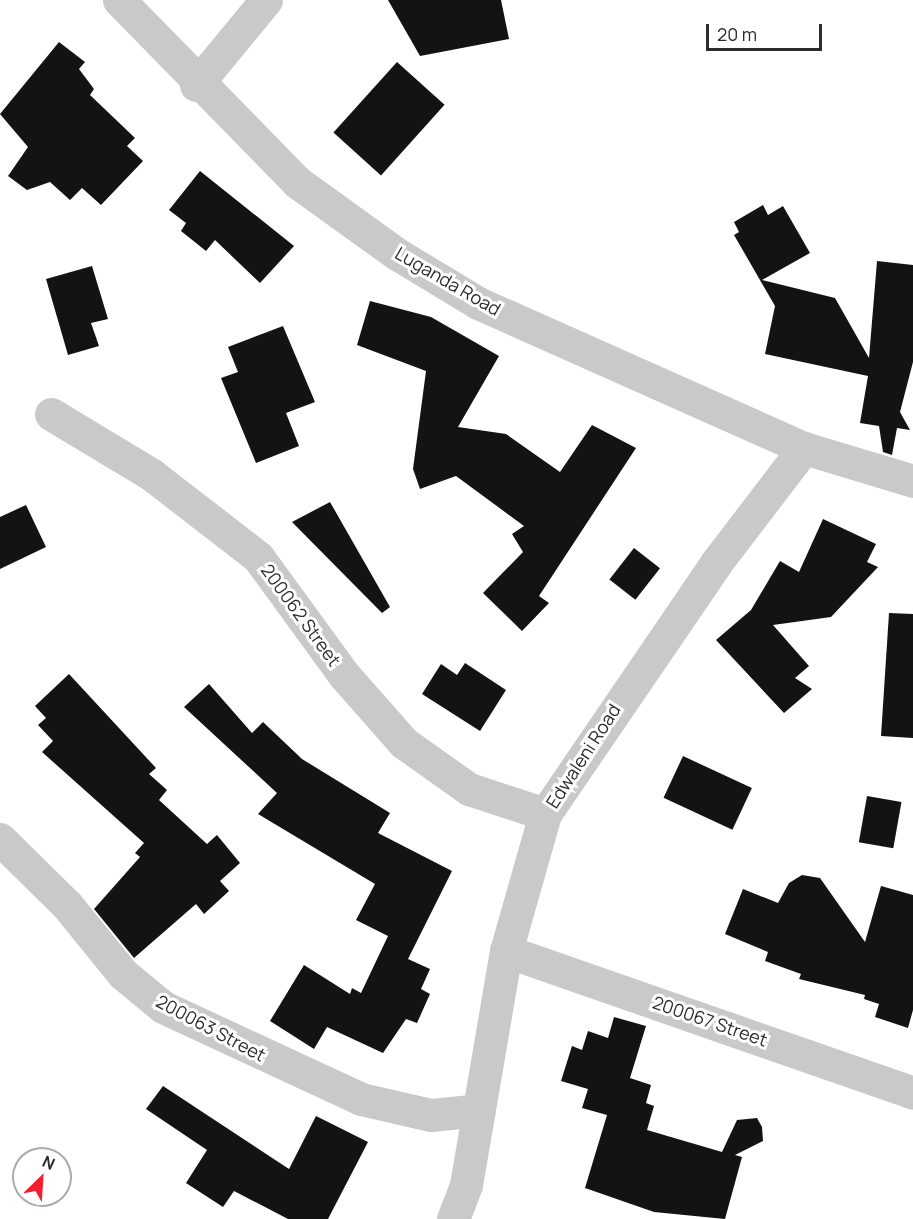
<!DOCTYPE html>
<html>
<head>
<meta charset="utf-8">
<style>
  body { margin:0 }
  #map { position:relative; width:913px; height:1219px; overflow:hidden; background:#fff; font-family:Manrope,sans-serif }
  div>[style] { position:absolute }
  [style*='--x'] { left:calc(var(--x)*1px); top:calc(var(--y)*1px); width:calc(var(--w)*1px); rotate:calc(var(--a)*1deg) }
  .building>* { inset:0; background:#131313; transform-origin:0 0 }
  .minor>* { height:33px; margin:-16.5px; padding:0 16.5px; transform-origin:16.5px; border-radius:16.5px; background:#c9c9c9 }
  span { translate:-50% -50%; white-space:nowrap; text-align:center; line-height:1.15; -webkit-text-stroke:6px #fff; paint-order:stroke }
  .street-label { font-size:18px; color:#2c2c2c }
  .north { position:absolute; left:12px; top:1147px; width:60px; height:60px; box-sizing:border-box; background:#fff; border:2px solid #ababab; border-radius:50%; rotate:25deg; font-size:16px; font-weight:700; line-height:24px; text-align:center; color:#2c2c2c }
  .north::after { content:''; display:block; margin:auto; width:21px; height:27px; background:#f31e2e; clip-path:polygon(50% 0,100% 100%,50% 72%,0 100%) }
  .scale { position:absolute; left:706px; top:24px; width:116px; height:27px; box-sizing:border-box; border:3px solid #2c2c2c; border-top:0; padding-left:8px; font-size:18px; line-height:21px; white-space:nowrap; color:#2c2c2c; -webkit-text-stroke:4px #fff; paint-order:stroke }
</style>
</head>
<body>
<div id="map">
  <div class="building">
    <i style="clip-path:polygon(388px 0,501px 0,509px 39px,420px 56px)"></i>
    <i style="clip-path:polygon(59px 42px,85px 62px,79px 69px,94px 89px,90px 95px,135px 138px,127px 146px,143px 161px,101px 205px,82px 188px,70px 200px,50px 182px,27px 190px,8px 176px,28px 147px,0 114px)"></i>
    <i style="left:397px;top:62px;width:64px;height:95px;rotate:42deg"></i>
    <i style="clip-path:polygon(200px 171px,294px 246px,260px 283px,215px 240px,206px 251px,181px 231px,186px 223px,169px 210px)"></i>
    <i style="clip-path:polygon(763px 205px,768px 215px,783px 206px,810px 253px,762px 280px,835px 298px,869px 358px,877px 261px,913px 265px,913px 362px,900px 412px,910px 430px,897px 428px,892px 455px,883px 452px,879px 426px,860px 423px,868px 376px,765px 354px,775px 306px,734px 235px,739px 232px,734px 222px)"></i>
    <i style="clip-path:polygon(92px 266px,108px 319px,91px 323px,99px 346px,68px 355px,46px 279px)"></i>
    <i style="clip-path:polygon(370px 301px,431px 317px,499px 356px,458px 427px,506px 434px,560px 472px,592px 425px,636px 448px,539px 596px,549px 603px,522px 631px,483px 593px,523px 552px,512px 534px,524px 526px,456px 476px,420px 489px,413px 469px,426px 371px,357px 345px)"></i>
    <i style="clip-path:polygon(283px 326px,315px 402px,286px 413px,299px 446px,256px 463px,221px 378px,238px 372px,228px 347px)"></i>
    <i style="clip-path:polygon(330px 502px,390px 607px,382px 613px,292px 522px)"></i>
    <i style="clip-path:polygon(26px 505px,46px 547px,0 569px,0 517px)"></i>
    <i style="clip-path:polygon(823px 519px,876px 544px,867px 562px,878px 567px,831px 617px,773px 625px,809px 666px,795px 678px,812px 689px,784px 713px,716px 640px,751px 610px,780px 561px,799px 572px)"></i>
    <i style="left:634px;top:548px;width:33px;height:40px;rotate:38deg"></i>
    <i style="clip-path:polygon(889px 613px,913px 614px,913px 738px,881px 736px)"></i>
    <i style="clip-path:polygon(465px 663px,506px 690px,480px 731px,422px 694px,441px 664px,457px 675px)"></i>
    <i style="clip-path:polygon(69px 674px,156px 768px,149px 774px,167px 790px,159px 800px,207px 844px,217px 835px,240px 863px,220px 881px,229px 891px,204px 914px,196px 904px,134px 958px,94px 909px,140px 857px,135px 853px,144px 843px,42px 752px,53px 741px,38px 725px,46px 718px,35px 706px)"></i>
    <i style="clip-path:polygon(209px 684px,252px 733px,263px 722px,302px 759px,390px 813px,378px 833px,452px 871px,408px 959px,430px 969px,421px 989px,430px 994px,417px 1023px,406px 1019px,383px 1053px,327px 1027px,314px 1049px,270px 1021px,304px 965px,350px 994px,352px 988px,361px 993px,388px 936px,356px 920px,375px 884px,258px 814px,277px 793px,184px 707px)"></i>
    <i style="left:683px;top:756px;width:76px;height:46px;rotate:25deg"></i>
    <i style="left:867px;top:796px;width:35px;height:47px;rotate:10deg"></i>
    <i style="clip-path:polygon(802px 875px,820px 878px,865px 942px,881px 886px,913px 895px,913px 1010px,908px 1028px,875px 1017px,879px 1004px,864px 999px,865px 995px,799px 979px,801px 974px,765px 961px,768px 952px,725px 934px,743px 889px,778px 903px,789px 883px)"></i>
    <i style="clip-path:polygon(614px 1017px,646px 1026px,630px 1078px,651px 1085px,646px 1103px,654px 1106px,647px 1130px,722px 1152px,737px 1120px,757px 1118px,762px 1127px,763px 1141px,735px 1155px,742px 1157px,725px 1219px,654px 1212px,585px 1188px,607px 1115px,582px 1108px,588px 1089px,561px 1081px,572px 1046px,582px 1050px,588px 1031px,608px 1038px)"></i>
    <i style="clip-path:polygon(163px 1086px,289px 1169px,316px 1116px,368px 1142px,328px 1219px,288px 1219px,234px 1191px,223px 1207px,186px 1183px,207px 1150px,146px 1109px)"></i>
  </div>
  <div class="minor">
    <i style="--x:119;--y:0;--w:255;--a:45.6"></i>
    <i style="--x:297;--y:182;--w:123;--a:35.8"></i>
    <i style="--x:397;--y:254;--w:95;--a:31.2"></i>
    <i style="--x:478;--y:303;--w:357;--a:24"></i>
    <i style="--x:804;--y:448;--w:114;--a:16.8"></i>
    <i style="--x:196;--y:85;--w:110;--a:-50.5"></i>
    <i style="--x:51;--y:414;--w:118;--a:31.1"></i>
    <i style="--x:152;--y:475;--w:134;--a:37.7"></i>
    <i style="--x:258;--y:557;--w:146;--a:53.9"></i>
    <i style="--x:344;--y:675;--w:91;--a:48.6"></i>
    <i style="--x:404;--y:743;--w:80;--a:35.3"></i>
    <i style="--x:469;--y:789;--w:80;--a:18.2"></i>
    <i style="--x:0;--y:839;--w:94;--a:44.6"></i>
    <i style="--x:67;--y:905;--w:89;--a:50.9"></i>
    <i style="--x:123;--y:974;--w:52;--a:39.5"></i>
    <i style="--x:163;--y:1007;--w:218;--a:24.9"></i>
    <i style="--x:361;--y:1099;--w:72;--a:12.9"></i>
    <i style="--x:431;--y:1115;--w:48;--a:-5.9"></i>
    <i style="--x:506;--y:951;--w:431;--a:19.2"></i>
    <i style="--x:453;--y:1219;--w:36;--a:-69"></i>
    <i style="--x:466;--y:1185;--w:237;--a:-80.3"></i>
    <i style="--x:506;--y:951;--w:142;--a:-74.1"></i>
    <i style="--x:545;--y:814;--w:304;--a:-55.7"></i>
    <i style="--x:716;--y:563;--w:145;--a:-52.6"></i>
  </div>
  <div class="street-label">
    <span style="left:448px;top:281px;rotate:30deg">Luganda Road</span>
    <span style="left:301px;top:615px;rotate:54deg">200062 Street</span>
    <span style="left:583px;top:756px;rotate:-57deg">Edwaleni Road</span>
    <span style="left:710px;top:1021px;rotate:19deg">200067 Street</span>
    <span style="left:211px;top:1028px;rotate:28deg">200063 Street</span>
  </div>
  <div class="north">N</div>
  <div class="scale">20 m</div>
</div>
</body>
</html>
